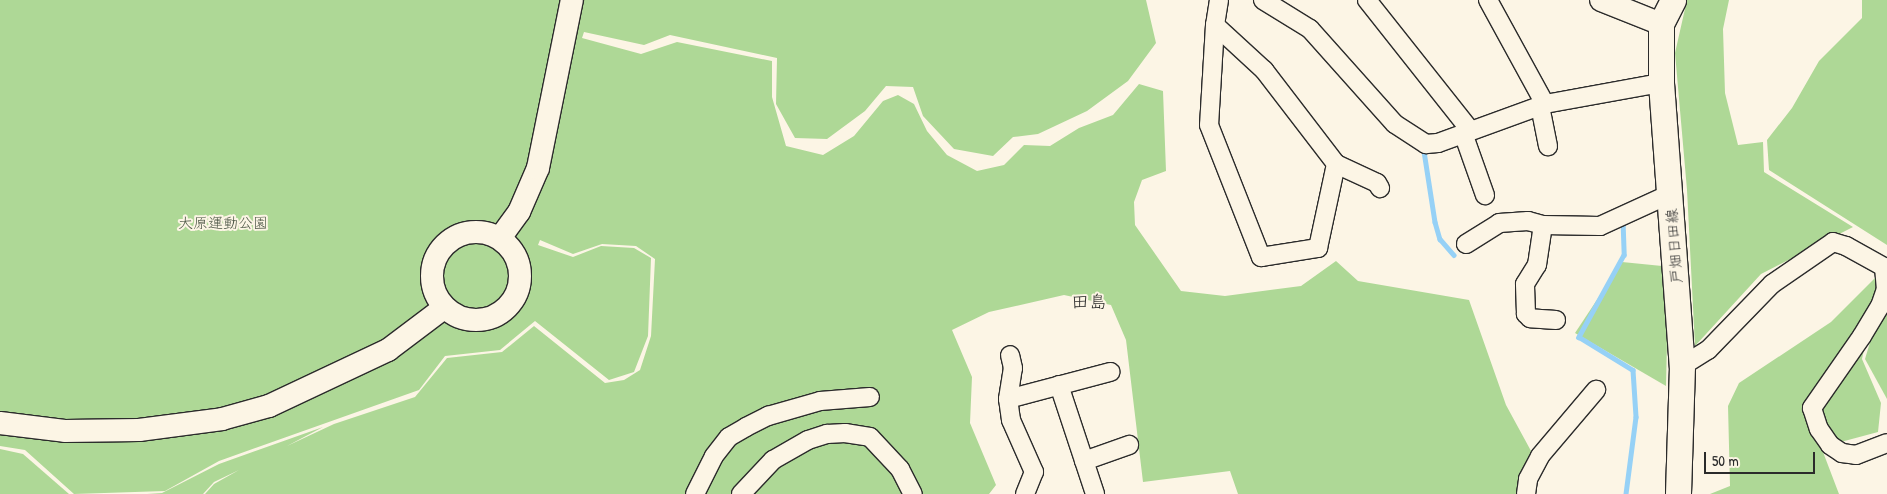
<!DOCTYPE html>
<html>
<head>
<meta charset="utf-8">
<style>
  body { margin:0 }
  #map { position:relative; width:1887px; height:494px; overflow:hidden; background:#fcf5e5; font-family:"Patrick Hand","Klee One",sans-serif }
  div>[style] { position:absolute }
  [style*='--x'] { left:calc(var(--x)*1px); top:calc(var(--y)*1px); width:calc(var(--w)*1px); rotate:calc(var(--a)*1deg) }
  .green>* { inset:0; background:#aed896 }
  .stream>* { height:4.5px; margin:-2.25px; padding:0 2.25px; transform-origin:2.25px; border-radius:2.25px; background:#96d1f6 }
  .roads { filter:drop-shadow(1px 0 #2b2b2b) drop-shadow(-1px 0 #2b2b2b) drop-shadow(0 1px #2b2b2b) drop-shadow(0 -1px #2b2b2b) }
  .minor>* { height:18px; margin:-9px; padding:0 9px; transform-origin:9px; border-radius:9px; background:#fcf5e5 }
  .tertiary>* { height:22px; margin:-11px; padding:0 11px; transform-origin:11px; border-radius:11px; background:#fcf5e5 }
  .tertiary>.ring { margin:-11px; padding:0; box-sizing:content-box; background:none; border:22px solid #fcf5e5; border-radius:50% }
  .secondary>* { height:25px; margin:-12.5px; padding:0 12.5px; transform-origin:12.5px; border-radius:12.5px; background:#fcf5e5 }
  span { translate:-50% -50%; white-space:nowrap; text-align:center; line-height:1.15; -webkit-text-stroke:4px #fcf5e5; paint-order:stroke }
  .park-label { font-size:15px; color:#4c5646 }
  .street-label { font-size:15px; color:#2b2b2b }
  .quarter-label { font-size:18px; color:#2b2b2b }
  .scale { position:absolute; left:1704px; top:452px; width:111px; height:22px; box-sizing:border-box; border:2px solid #2b2b2b; border-top:0; padding-left:6px; font-size:15px; line-height:18px; white-space:nowrap; color:#2b2b2b; -webkit-text-stroke:4px #fcf5e5; paint-order:stroke }
</style>
</head>
<body>
<div id="map">
  <div class="green">
    <i style="clip-path:polygon(0 0,1146px 0,1156px 43px,1128px 81px,1087px 111px,1038px 134px,1013px 137px,993px 156px,954px 149px,923px 116px,913px 87px,886px 86px,865px 111px,827px 139px,795px 138px,776px 104px,777px 58px,670px 35px,644px 45px,584px 32px,582px 38px,641px 54px,677px 42px,772px 61px,772px 97px,786px 146px,823px 155px,854px 136px,883px 101px,898px 95px,914px 104px,927px 131px,947px 155px,977px 171px,1004px 165px,1024px 145px,1050px 146px,1079px 128px,1113px 115px,1139px 84px,1163px 91px,1166px 171px,1142px 180px,1134px 202px,1135px 225px,1181px 291px,1225px 296px,1301px 286px,1336px 261px,1358px 281px,1469px 300px,1506px 405px,1531px 451px,1518px 494px,1238px 494px,1230px 471px,1143px 482px,1126px 340px,1111px 305px,1064px 295px,989px 312px,952px 330px,972px 377px,970px 423px,996px 485px,989px 494px,205px 494px,214px 484px,239px 470px,214px 482px,203px 494px,147px 494px,162px 493px,219px 464px,323px 427px,287px 446px,334px 424px,415px 397px,447px 358px,502px 352px,534px 326px,605px 383px,624px 380px,640px 370px,651px 336px,655px 259px,636px 246px,602px 244px,573px 254px,540px 240px,538px 245px,573px 257px,601px 246px,634px 248px,651px 258px,648px 336px,634px 372px,609px 380px,535px 321px,500px 350px,445px 356px,419px 390px,219px 461px,165px 491px,74px 494px,25px 450px,0 446px)"></i>
    <i style="clip-path:polygon(1687px 0,1729px 0,1723px 29px,1725px 93px,1738px 145px,1763px 142px,1764px 172px,1853px 227px,1761px 274px,1695px 346px,1687px 190px,1675px 53px)"></i>
    <i style="clip-path:polygon(1862px 0,1887px 0,1887px 245px,1769px 170px,1767px 140px,1792px 108px,1819px 61px,1862px 18px)"></i>
    <i style="clip-path:polygon(1622px 262px,1662px 266px,1667px 340px,1666px 386px,1575px 333px)"></i>
    <i style="clip-path:polygon(1880px 273px,1862px 359px,1881px 403px,1878px 432px,1837px 443px,1807px 410px,1839px 494px,1710px 494px,1730px 486px,1728px 406px,1739px 383px,1831px 322px)"></i>
    <i style="clip-path:polygon(1887px 314px,1887px 399px,1865px 359px,1874px 329px)"></i>
    <i style="clip-path:polygon(0 449px,23px 454px,69px 494px,0 494px)"></i>
  </div>
  <div class="stream">
    <i style="--x:1424;--y:151;--w:72;--a:81.2"></i>
    <i style="--x:1435;--y:222;--w:18;--a:74"></i>
    <i style="--x:1440;--y:239;--w:21;--a:49"></i>
    <i style="--x:1623;--y:220;--w:35;--a:88"></i>
    <i style="--x:1624;--y:255;--w:94;--a:118.8"></i>
    <i style="--x:1579;--y:337;--w:63;--a:31.4"></i>
    <i style="--x:1633;--y:370;--w:47;--a:86.3"></i>
    <i style="--x:1636;--y:417;--w:78;--a:97.4"></i>
  </div>
  <div class="roads">
    <div class="minor">
      <i style="--x:1219;--y:0;--w:25;--a:99"></i>
      <i style="--x:1215;--y:25;--w:100;--a:93.4"></i>
      <i style="--x:1209;--y:125;--w:142;--a:68.5"></i>
      <i style="--x:1261;--y:257;--w:58;--a:-9"></i>
      <i style="--x:1318;--y:248;--w:86;--a:-77.9"></i>
      <i style="--x:1263;--y:0;--w:55;--a:31.7"></i>
      <i style="--x:1310;--y:29;--w:127;--a:48.2"></i>
      <i style="--x:1395;--y:124;--w:37;--a:33"></i>
      <i style="--x:1426;--y:144;--w:12;--a:-5"></i>
      <i style="--x:1438;--y:143;--w:114;--a:-20"></i>
      <i style="--x:1545;--y:104;--w:118;--a:-10.3"></i>
      <i style="--x:1367;--y:0;--w:166;--a:51.6"></i>
      <i style="--x:1488;--y:0;--w:119;--a:61.3"></i>
      <i style="--x:1215;--y:25;--w:67;--a:42.6"></i>
      <i style="--x:1264;--y:70;--w:118;--a:52.5"></i>
      <i style="--x:1336;--y:164;--w:45;--a:24.9"></i>
      <i style="--x:1377;--y:183;--w:6;--a:59"></i>
      <i style="--x:1540;--y:106;--w:41;--a:78.7"></i>
      <i style="--x:1463;--y:133;--w:66;--a:70.5"></i>
      <i style="--x:1466;--y:244;--w:39;--a:-32"></i>
      <i style="--x:1499;--y:223;--w:29;--a:-4"></i>
      <i style="--x:1528;--y:221;--w:16;--a:15"></i>
      <i style="--x:1556;--y:320;--w:26;--a:-176"></i>
      <i style="--x:1530;--y:318;--w:6;--a:-135"></i>
      <i style="--x:1526;--y:314;--w:30;--a:-92"></i>
      <i style="--x:1525;--y:284;--w:22;--a:-58"></i>
      <i style="--x:1537;--y:265;--w:40;--a:-81.5"></i>
      <i style="--x:1543;--y:225;--w:57;--a:1"></i>
      <i style="--x:1600;--y:226;--w:77;--a:-24.6"></i>
      <i style="--x:1682;--y:366;--w:31;--a:-32"></i>
      <i style="--x:1708;--y:350;--w:92;--a:-45.9"></i>
      <i style="--x:1772;--y:284;--w:74;--a:-34.5"></i>
      <i style="--x:1833;--y:242;--w:14;--a:17"></i>
      <i style="--x:1846;--y:246;--w:43;--a:28.9"></i>
      <i style="--x:1884;--y:267;--w:22;--a:85"></i>
      <i style="--x:1886;--y:289;--w:18;--a:109"></i>
      <i style="--x:1880;--y:306;--w:35;--a:121"></i>
      <i style="--x:1862;--y:336;--w:88;--a:124.8"></i>
      <i style="--x:1812;--y:408;--w:22;--a:72"></i>
      <i style="--x:1819;--y:429;--w:19;--a:55"></i>
      <i style="--x:1830;--y:445;--w:14;--a:34"></i>
      <i style="--x:1842;--y:453;--w:14;--a:8"></i>
      <i style="--x:1856;--y:455;--w:33;--a:-21"></i>
      <i style="--x:1059;--y:385;--w:115;--a:71.7"></i>
      <i style="--x:1008;--y:399;--w:31;--a:-81"></i>
      <i style="--x:1013;--y:368;--w:13;--a:-103"></i>
      <i style="--x:1084;--y:461;--w:48;--a:-19.6"></i>
      <i style="--x:695;--y:494;--w:42;--a:-63.4"></i>
      <i style="--x:714;--y:456;--w:24;--a:-52"></i>
      <i style="--x:729;--y:437;--w:20;--a:-30"></i>
      <i style="--x:746;--y:427;--w:25;--a:-27"></i>
      <i style="--x:768;--y:416;--w:54;--a:-16.1"></i>
      <i style="--x:820;--y:401;--w:50;--a:-4.6"></i>
      <i style="--x:741;--y:494;--w:47;--a:-46.7"></i>
      <i style="--x:773;--y:460;--w:40;--a:-29.7"></i>
      <i style="--x:808;--y:440;--w:20;--a:-18"></i>
      <i style="--x:827;--y:434;--w:18;--a:-3"></i>
      <i style="--x:845;--y:433;--w:25;--a:9"></i>
      <i style="--x:870;--y:437;--w:44;--a:46.8"></i>
      <i style="--x:900;--y:469;--w:28;--a:63"></i>
      <i style="--x:1025;--y:494;--w:24;--a:-68"></i>
      <i style="--x:1034;--y:472;--w:57;--a:-113.9"></i>
      <i style="--x:1011;--y:420;--w:21;--a:-98"></i>
      <i style="--x:1008;--y:399;--w:106;--a:-14.8"></i>
      <i style="--x:1526;--y:494;--w:15;--a:-82"></i>
      <i style="--x:1528;--y:479;--w:26;--a:-62"></i>
      <i style="--x:1540;--y:456;--w:87;--a:-49.7"></i>
    </div>
    <div class="tertiary">
      <i style="--x:1601;--y:0;--w:65;--a:21.8"></i>
      <i class="ring" style="left:432px;top:232px;width:66px;height:66px"></i>
      <i style="--x:500;--y:238;--w:32;--a:-54"></i>
      <i style="--x:519;--y:212;--w:48;--a:-66.6"></i>
      <i style="--x:538;--y:168;--w:171;--a:-78.6"></i>
      <i style="--x:0;--y:423;--w:65;--a:7"></i>
      <i style="--x:65;--y:431;--w:74;--a:-0.8"></i>
      <i style="--x:139;--y:430;--w:84;--a:-7.5"></i>
      <i style="--x:222;--y:419;--w:49;--a:-15.5"></i>
      <i style="--x:269;--y:406;--w:132;--a:-25.2"></i>
      <i style="--x:388;--y:350;--w:71;--a:-37"></i>
    </div>
    <div class="secondary">
      <i style="--x:1673;--y:0;--w:27;--a:117"></i>
      <i style="--x:1661;--y:24;--w:59;--a:90"></i>
      <i style="--x:1661;--y:83;--w:284;--a:85.8"></i>
      <i style="--x:1682;--y:366;--w:128;--a:91.8"></i>
    </div>
  </div>
  <div class="park-label">
    <span style="left:223px;top:223px">大原運動公園</span>
  </div>
  <div class="street-label">
    <span style="left:1674px;top:246px;rotate:-94deg">戸畑日田線</span>
  </div>
  <div class="quarter-label">
    <span style="left:1089px;top:302px">田島</span>
  </div>
  <div class="scale">50 m</div>
</div>
</body>
</html>
